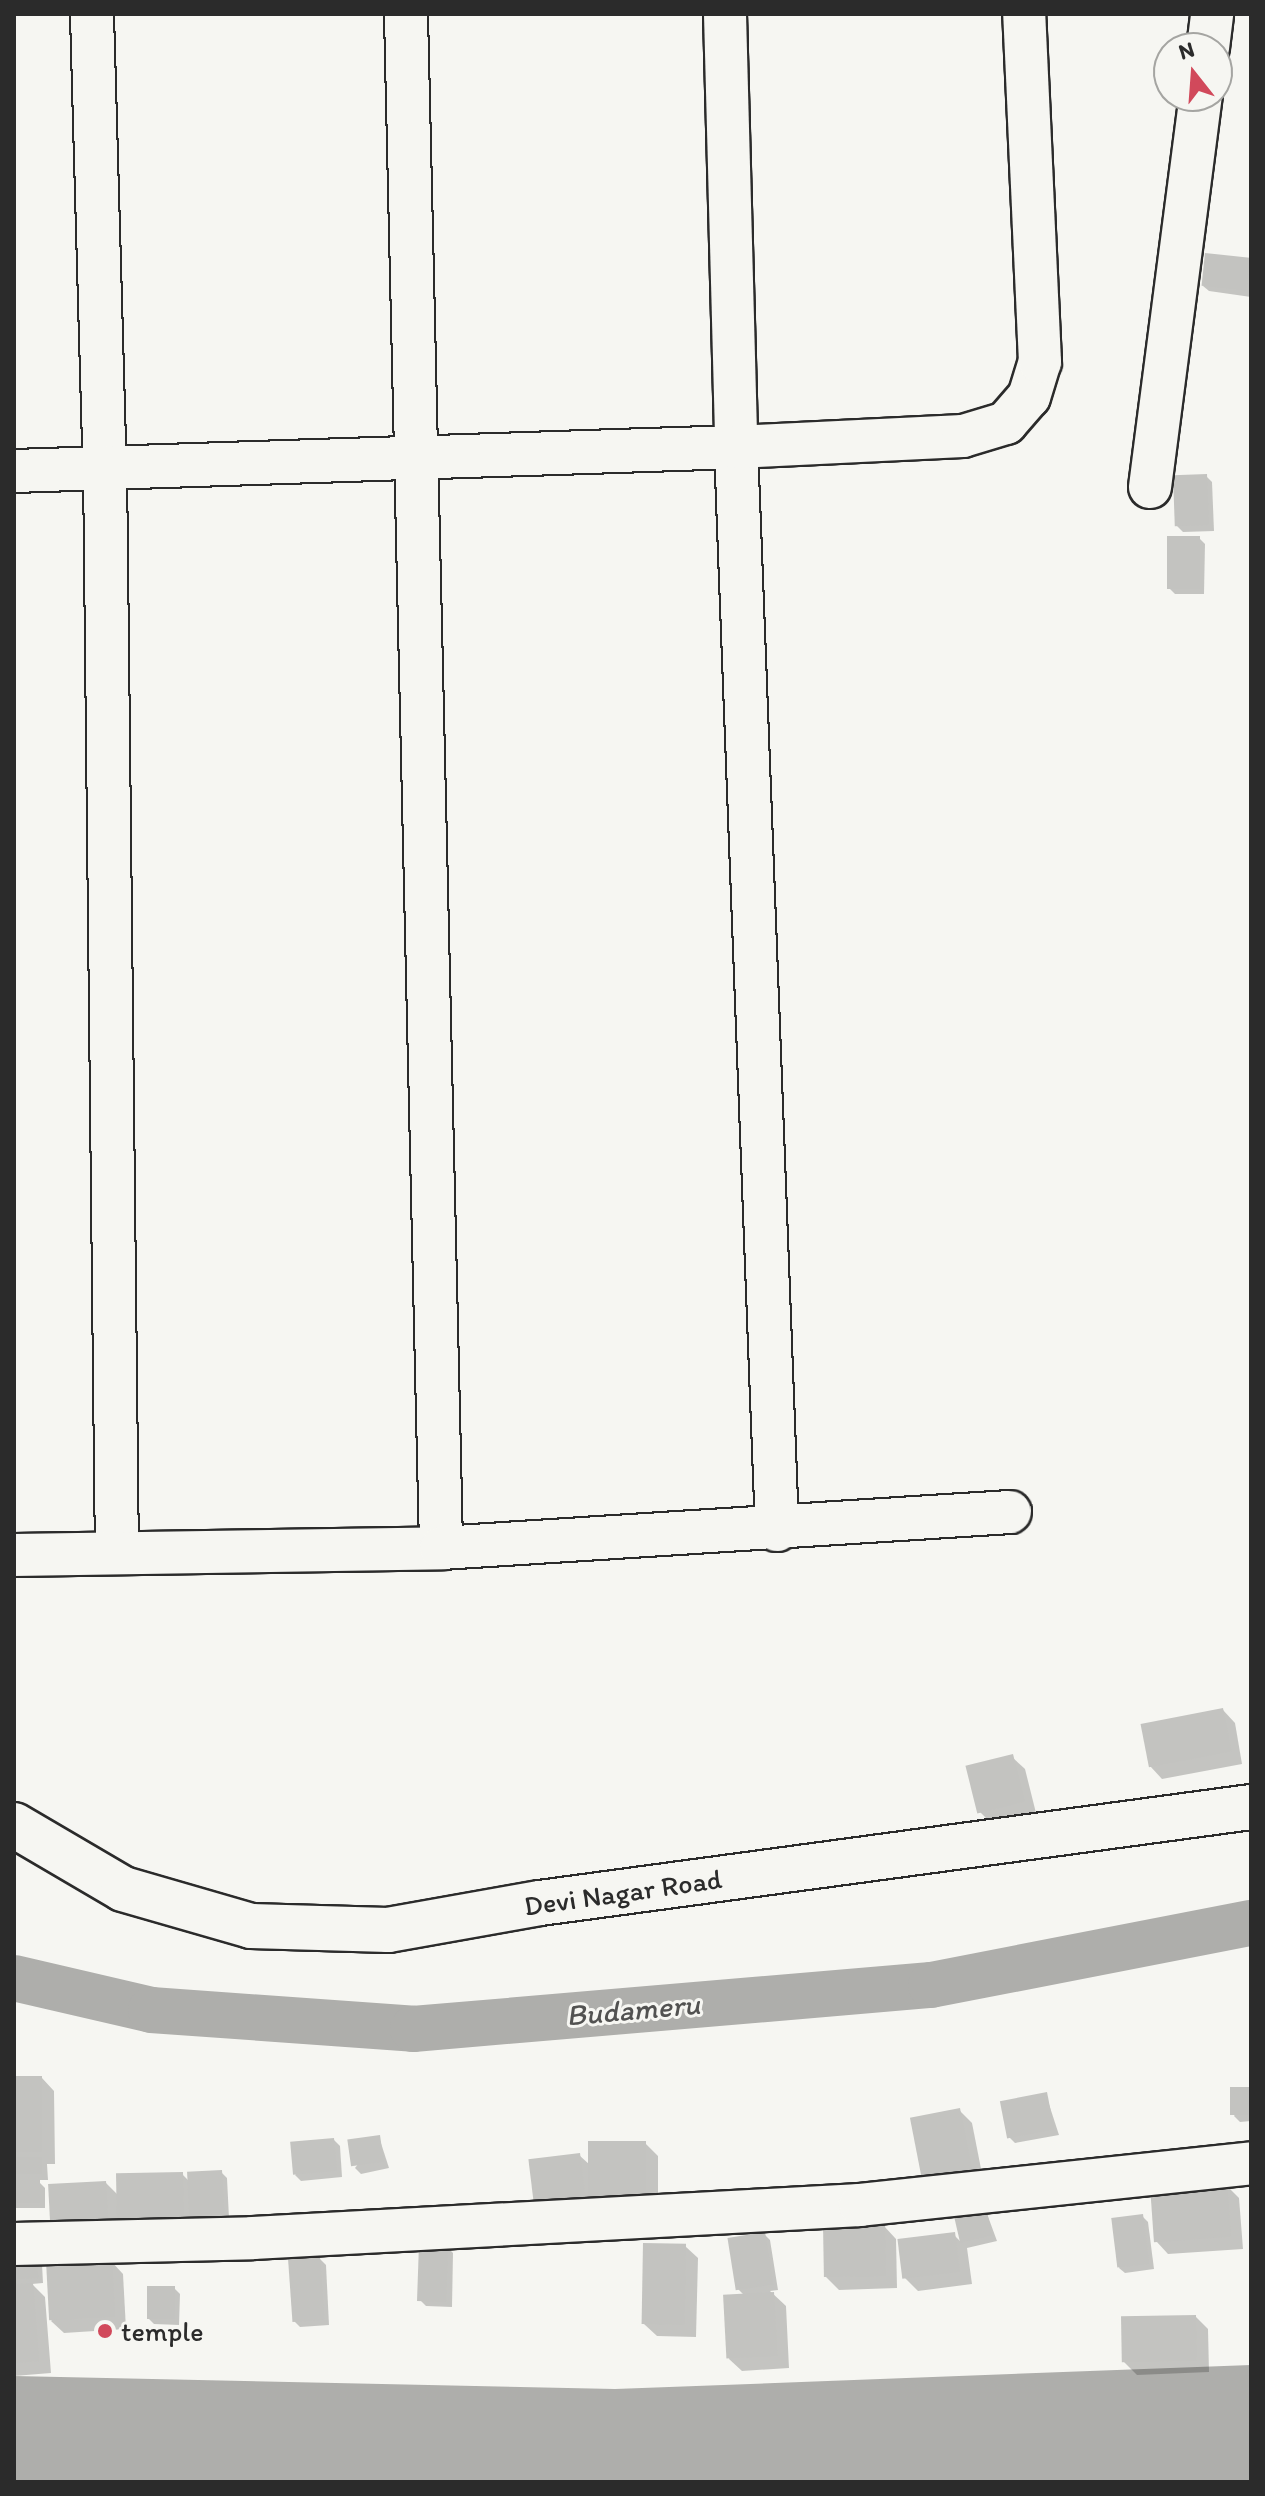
<!DOCTYPE html>
<html>
<head>
<meta charset="utf-8">
<style>
  body { margin:0 }
  #map { position:relative; width:1265px; height:2496px; overflow:hidden; background:#f6f6f2; font-family:Itim,sans-serif }
  div>[style] { position:absolute }
  [style*='--x'] { left:calc(var(--x)*1px); top:calc(var(--y)*1px); width:calc(var(--w)*1px); rotate:calc(var(--a)*1deg) }
  .water>* { inset:0; background:#aeaeab }
  .shadow>* { inset:0; background:#0003 }
  .canal>* { height:46px; margin:-23px; padding:0 23px; transform-origin:23px; border-radius:23px; background:#aeaeab }
  .building>* { inset:0; background:#c3c3c0; transform-origin:0 0 }
  .roads { filter:drop-shadow(2px 0 #2b2b2b) drop-shadow(-2px 0 #2b2b2b) drop-shadow(0 2px #2b2b2b) drop-shadow(0 -2px #2b2b2b) }
  .street>* { height:42px; margin:-21px; padding:0 21px; transform-origin:21px; border-radius:21px; background:#f6f6f2 }
  .secondary>* { height:44px; margin:-22px; padding:0 22px; transform-origin:22px; border-radius:22px; background:#f6f6f2 }
  .dots>* { width:22px; height:22px; translate:-50% -50%; box-sizing:border-box; border:4px solid #f6f6f2; border-radius:50% }
  span { translate:-50% -50%; white-space:nowrap; text-align:center; line-height:1.15; -webkit-text-stroke:6px #f6f6f2; paint-order:stroke }
  .street-label { font-size:28px; color:#2b2b2b }
  .poi-label { font-size:28px; color:#2b2b2b }
  .left { translate:0 -50%; text-align:left }
  .water-label { font-size:30px; color:#525251; font-style:italic }
  .frame { position:absolute; inset:0; border:16px solid #2b2b2b; pointer-events:none }
  .north { position:absolute; left:1153px; top:32px; width:80px; height:80px; box-sizing:border-box; background:#f6f6f2; border:2px solid #a5a5a2; border-radius:50%; rotate:343deg; font-size:22px; font-weight:700; line-height:32px; text-align:center; color:#2b2b2b }
  .north::after { content:''; display:block; margin:auto; width:28px; height:36px; background:#d1495b; clip-path:polygon(50% 0,100% 100%,50% 72%,0 100%) }
</style>
</head>
<body>
<div id="map">
  <div class="water">
    <i style="clip-path:polygon(1251px 2365px,1251px 2482px,14px 2482px,14px 2376px,615px 2389px)"></i>
  </div>
  <div class="shadow">
    <i style="clip-path:polygon(1250px 260px,1251px 297px,1209px 291px,1203px 286px)"></i>
    <i style="clip-path:polygon(1206px 476px,1212px 482px,1214px 531px,1183px 532px,1177px 526px)"></i>
    <i style="clip-path:polygon(1199px 538px,1205px 544px,1204px 594px,1175px 594px,1169px 588px)"></i>
    <i style="clip-path:polygon(1223px 1710px,1235px 1723px,1242px 1764px,1162px 1779px,1150px 1766px)"></i>
    <i style="clip-path:polygon(1012px 1757px,1025px 1769px,1036px 1813px,992px 1824px,980px 1812px)"></i>
    <i style="clip-path:polygon(14px 2078px,42px 2078px,54px 2091px,55px 2164px,47px 2164px,48px 2180px,37px 2180px,45px 2188px,45px 2208px,14px 2208px)"></i>
    <i style="clip-path:polygon(1251px 2089px,1251px 2121px,1240px 2122px,1234px 2116px)"></i>
    <i style="clip-path:polygon(1046px 2095px,1059px 2135px,1015px 2143px,1009px 2137px)"></i>
    <i style="clip-path:polygon(959px 2110px,972px 2123px,984px 2184px,937px 2193px)"></i>
    <i style="clip-path:polygon(379px 2137px,389px 2168px,361px 2174px,355px 2168px)"></i>
    <i style="clip-path:polygon(334px 2140px,340px 2146px,342px 2177px,301px 2181px,295px 2175px)"></i>
    <i style="clip-path:polygon(645px 2143px,658px 2156px,658px 2218px,534px 2209px,579px 2155px,590px 2165px)"></i>
    <i style="clip-path:polygon(221px 2172px,227px 2178px,229px 2218px,64px 2239px,106px 2183px,119px 2196px,182px 2174px,189px 2181px)"></i>
    <i style="clip-path:polygon(1226px 2185px,1239px 2198px,1243px 2249px,1168px 2254px,1156px 2241px)"></i>
    <i style="clip-path:polygon(986px 2211px,997px 2241px,967px 2248px,972px 2284px,918px 2291px,905px 2278px,954px 2235px,961px 2242px)"></i>
    <i style="clip-path:polygon(1142px 2216px,1148px 2222px,1154px 2269px,1125px 2273px,1119px 2268px)"></i>
    <i style="clip-path:polygon(884px 2226px,896px 2239px,897px 2288px,839px 2290px,826px 2277px)"></i>
    <i style="clip-path:polygon(764px 2234px,770px 2240px,778px 2290px,770px 2291px,786px 2306px,789px 2368px,742px 2371px,729px 2359px,744px 2295px,738px 2289px)"></i>
    <i style="clip-path:polygon(685px 2246px,698px 2258px,696px 2337px,657px 2336px,644px 2324px)"></i>
    <i style="clip-path:polygon(447px 2247px,453px 2253px,452px 2307px,426px 2306px,420px 2300px)"></i>
    <i style="clip-path:polygon(36px 2258px,42px 2264px,43px 2283px,32px 2284px,45px 2297px,51px 2373px,14px 2376px,14px 2259px)"></i>
    <i style="clip-path:polygon(320px 2259px,326px 2265px,329px 2325px,300px 2327px,294px 2321px)"></i>
    <i style="clip-path:polygon(111px 2261px,123px 2274px,126px 2329px,64px 2333px,51px 2321px)"></i>
    <i style="clip-path:polygon(174px 2288px,180px 2294px,179px 2325px,154px 2324px,148px 2318px)"></i>
    <i style="clip-path:polygon(1196px 2317px,1208px 2329px,1209px 2372px,1137px 2375px,1124px 2362px)"></i>
  </div>
  <div class="canal">
    <i style="--x:14;--y:1978;--w:141;--a:13.1"></i>
    <i style="--x:151;--y:2010;--w:263;--a:4.1"></i>
    <i style="--x:413;--y:2029;--w:520;--a:-4.86"></i>
    <i style="--x:931;--y:1985;--w:326;--a:-11"></i>
  </div>
  <div class="building">
    <i style="left:1205px;top:253px;width:45px;height:33px;rotate:6deg"></i>
    <i style="left:1207px;top:474px;width:51px;height:34px;rotate:88deg"></i>
    <i style="left:1167px;top:536px;width:33px;height:53px"></i>
    <i style="left:1223px;top:1708px;width:44px;height:84px;rotate:79deg"></i>
    <i style="left:1013px;top:1754px;width:49px;height:49px;rotate:76deg"></i>
    <i style="left:14px;top:2076px;width:28px;height:76px"></i>
    <i style="left:1251px;top:2087px;width:28px;height:21px;rotate:90deg"></i>
    <i style="left:1047px;top:2092px;width:38px;height:48px;rotate:79deg"></i>
    <i style="left:960px;top:2108px;width:65px;height:51px;rotate:79deg"></i>
    <i style="left:380px;top:2135px;width:27px;height:33px;rotate:82deg"></i>
    <i style="left:334px;top:2138px;width:33px;height:44px;rotate:85deg"></i>
    <i style="left:588px;top:2141px;width:58px;height:65px"></i>
    <i style="left:580px;top:2153px;width:52px;height:52px;rotate:83deg"></i>
    <i style="left:14px;top:2157px;width:28px;height:17px"></i>
    <i style="left:222px;top:2170px;width:43px;height:35px;rotate:87deg"></i>
    <i style="left:183px;top:2172px;width:51px;height:67px;rotate:89deg"></i>
    <i style="left:14px;top:2180px;width:26px;height:23px"></i>
    <i style="left:106px;top:2181px;width:43px;height:58px;rotate:87deg"></i>
    <i style="left:1227px;top:2183px;width:54px;height:77px;rotate:86deg"></i>
    <i style="left:986px;top:2208px;width:28px;height:33px;rotate:77deg"></i>
    <i style="left:1143px;top:2214px;width:50px;height:32px;rotate:83deg"></i>
    <i style="left:885px;top:2224px;width:52px;height:62px;rotate:89deg"></i>
    <i style="left:765px;top:2232px;width:53px;height:38px;rotate:81deg"></i>
    <i style="left:955px;top:2232px;width:40px;height:58px;rotate:83deg"></i>
    <i style="left:643px;top:2243px;width:43px;height:81px;rotate:1deg"></i>
    <i style="left:419px;top:2244px;width:29px;height:57px;rotate:2deg"></i>
    <i style="left:37px;top:2256px;width:22px;height:23px;rotate:87deg"></i>
    <i style="left:320px;top:2257px;width:63px;height:32px;rotate:86deg"></i>
    <i style="left:112px;top:2259px;width:58px;height:66px;rotate:87deg"></i>
    <i style="clip-path:polygon(33px 2283px,39px 2361px,14px 2363px,14px 2284px)"></i>
    <i style="left:147px;top:2286px;width:28px;height:33px"></i>
    <i style="left:774px;top:2292px;width:64px;height:51px;rotate:87deg"></i>
    <i style="left:1196px;top:2315px;width:46px;height:75px;rotate:89deg"></i>
  </div>
  <div class="roads">
    <div class="street">
      <i style="--x:92;--y:14;--w:453;--a:88.4"></i>
      <i style="--x:105;--y:467;--w:1083;--a:89.37"></i>
      <i style="--x:406;--y:14;--w:1534;--a:88.69"></i>
      <i style="--x:725;--y:14;--w:433;--a:88.5"></i>
      <i style="--x:736;--y:447;--w:1084;--a:87.83"></i>
      <i style="--x:1208;--y:48;--w:34;--a:-83"></i>
      <i style="--x:14;--y:471;--w:722;--a:-1.9"></i>
      <i style="--x:736;--y:447;--w:227;--a:-2.8"></i>
      <i style="--x:963;--y:436;--w:45;--a:-16.8"></i>
      <i style="--x:1006;--y:423;--w:35;--a:-49"></i>
      <i style="--x:1029;--y:397;--w:37;--a:-73"></i>
      <i style="--x:1040;--y:362;--w:348;--a:-92.6"></i>
      <i style="--x:1150;--y:487;--w:394;--a:-82.6"></i>
      <i style="--x:14;--y:1555;--w:427;--a:-0.9"></i>
      <i style="--x:441;--y:1548;--w:570;--a:-3.62"></i>
      <i style="--x:14;--y:2244;--w:239;--a:-1.4"></i>
      <i style="--x:253;--y:2238;--w:608;--a:-3.11"></i>
      <i style="--x:860;--y:2205;--w:393;--a:-6.1"></i>
    </div>
    <div class="secondary">
      <i style="--x:14;--y:1825;--w:126;--a:30.4"></i>
      <i style="--x:123;--y:1889;--w:133;--a:16.1"></i>
      <i style="--x:251;--y:1926;--w:137;--a:1.7"></i>
      <i style="--x:388;--y:1930;--w:154;--a:-10.1"></i>
      <i style="--x:540;--y:1903;--w:717;--a:-7.69"></i>
    </div>
  </div>
  <div class="dots">
    <i style="left:105px;top:2331px;background:#d1495b"></i>
  </div>
  <div class="street-label">
    <span style="left:623px;top:1892px;rotate:-8deg">Devi Nagar Road</span>
  </div>
  <div class="poi-label">
    <span class="left" style="left:121px;top:2331px">temple</span>
  </div>
  <div class="water-label">
    <span style="left:633px;top:2010px;rotate:-5deg">Budameru</span>
  </div>
  <div class="frame"></div>
  <div class="north">N</div>
</div>
</body>
</html>
